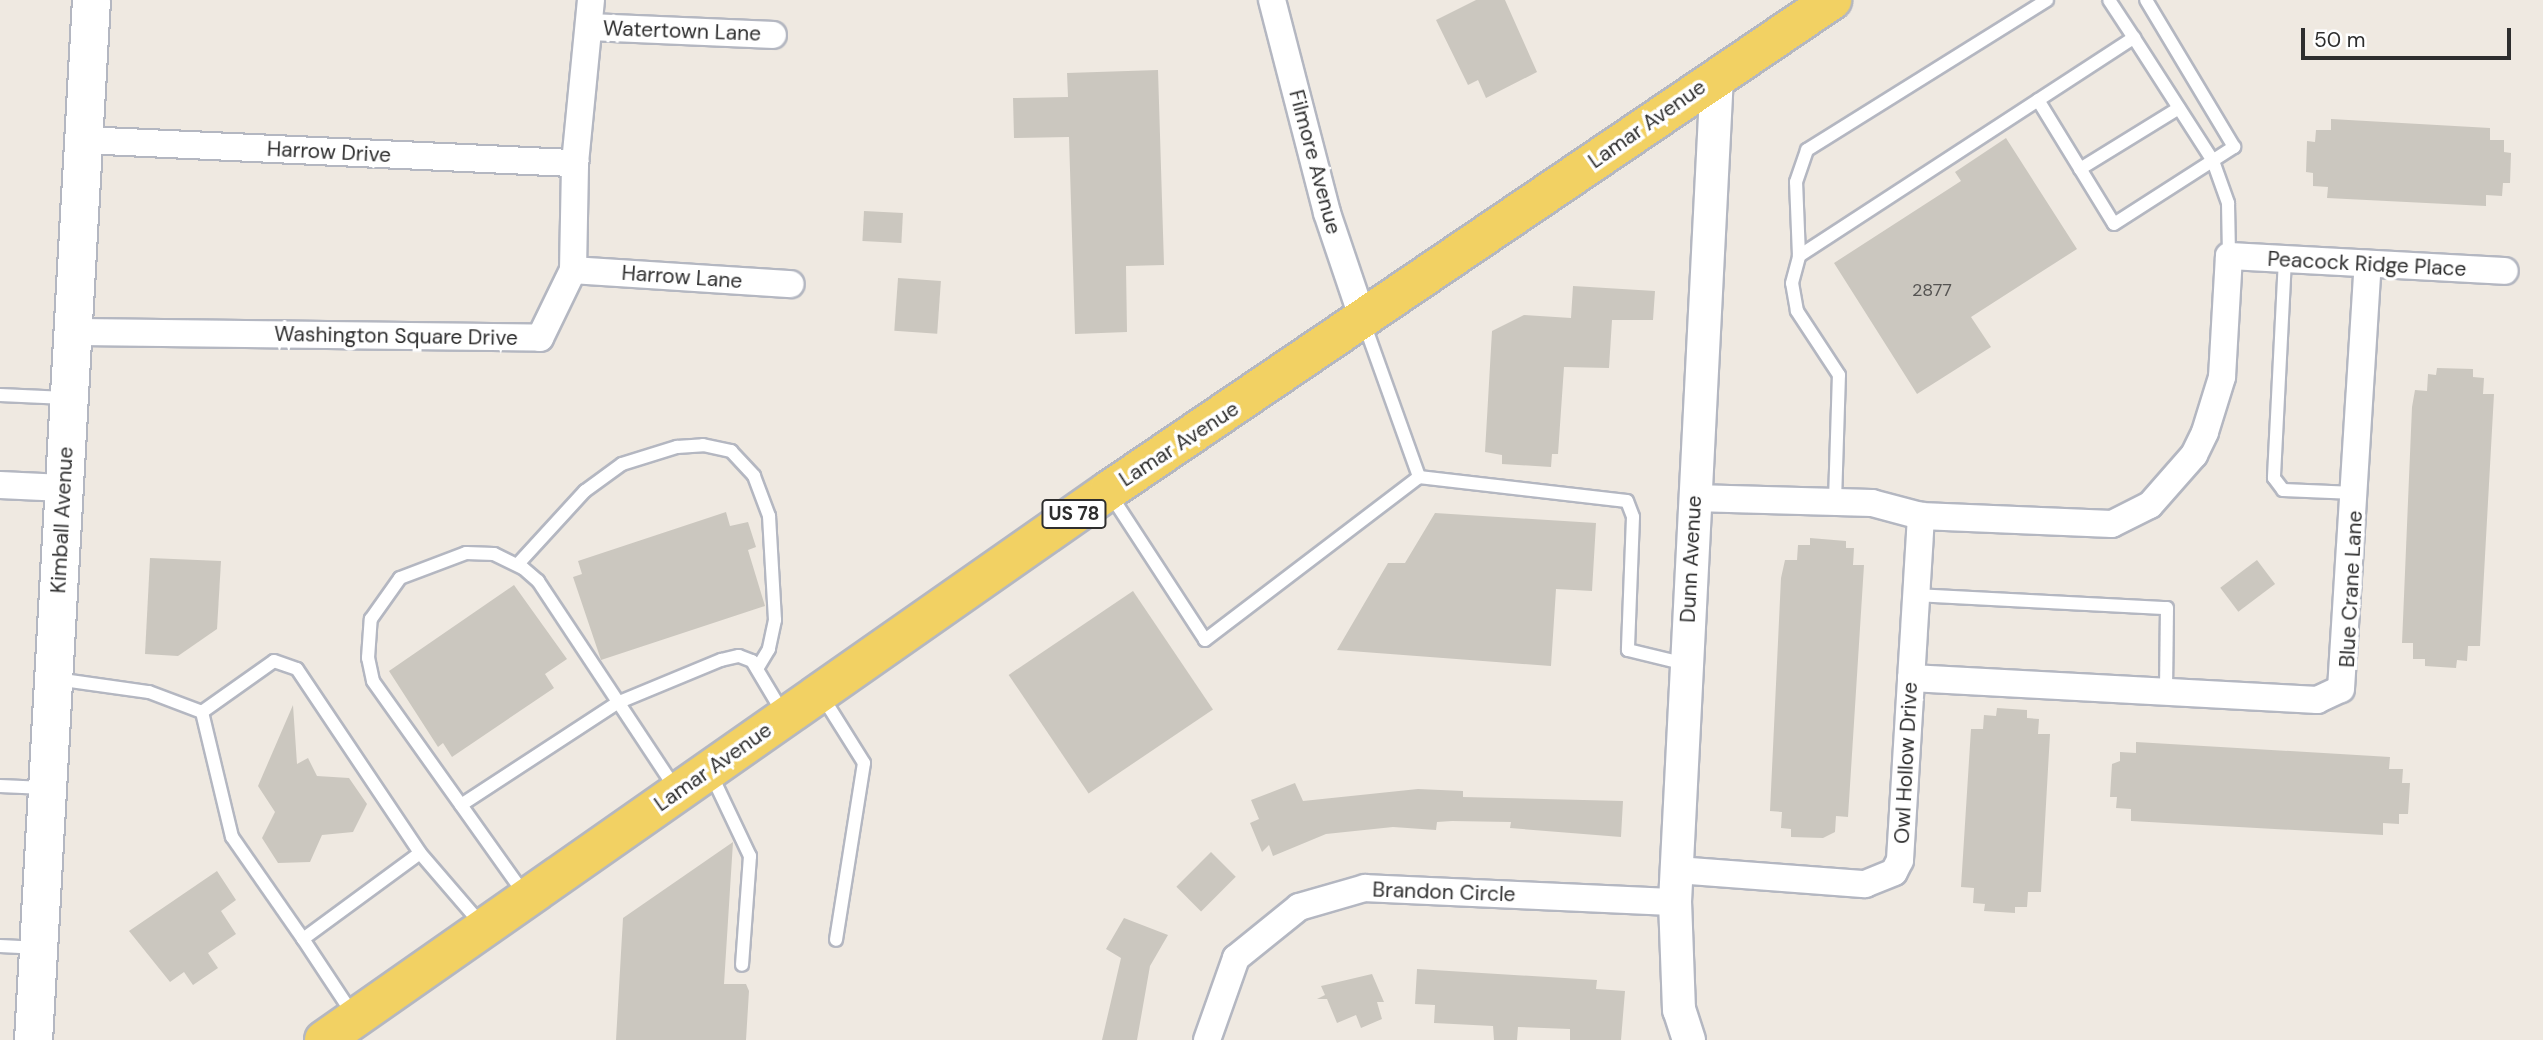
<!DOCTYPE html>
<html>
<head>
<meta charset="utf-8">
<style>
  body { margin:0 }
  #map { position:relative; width:2543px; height:1040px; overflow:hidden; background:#efe9e1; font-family:"DM Sans",sans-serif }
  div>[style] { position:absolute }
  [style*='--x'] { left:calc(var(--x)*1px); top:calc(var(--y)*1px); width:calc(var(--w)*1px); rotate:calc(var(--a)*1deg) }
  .building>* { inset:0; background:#cbc7bf; transform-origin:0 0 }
  .roads { filter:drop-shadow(2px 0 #b4b7c1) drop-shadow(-2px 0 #b4b7c1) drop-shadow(0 2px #b4b7c1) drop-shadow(0 -2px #b4b7c1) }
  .service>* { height:12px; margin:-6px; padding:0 6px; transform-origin:6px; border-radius:6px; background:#fff }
  .minor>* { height:26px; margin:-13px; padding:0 13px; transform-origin:13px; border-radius:13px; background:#fff }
  .tertiary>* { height:32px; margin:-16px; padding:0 16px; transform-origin:16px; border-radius:16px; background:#fff }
  .secondary>* { height:37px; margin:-18.5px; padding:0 18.5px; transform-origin:18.5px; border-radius:18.5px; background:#fff }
  .primary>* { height:38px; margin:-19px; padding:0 19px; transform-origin:19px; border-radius:19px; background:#f2d163 }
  span { translate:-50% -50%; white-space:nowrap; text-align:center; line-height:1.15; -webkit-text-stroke:7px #fff; paint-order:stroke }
  .number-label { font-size:18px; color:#555452 }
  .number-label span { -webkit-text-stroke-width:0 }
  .shield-label span { padding:2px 5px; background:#fff; border:2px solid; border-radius:5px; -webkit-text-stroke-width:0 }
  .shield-label { font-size:19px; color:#2e2e2e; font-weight:700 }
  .street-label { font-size:21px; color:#2e2e2e }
  .scale { position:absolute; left:2301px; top:28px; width:210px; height:32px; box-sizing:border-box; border:4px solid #2e2e2e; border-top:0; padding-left:9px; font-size:21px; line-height:24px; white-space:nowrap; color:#2e2e2e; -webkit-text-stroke:5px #fff; paint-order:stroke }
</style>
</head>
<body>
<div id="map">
  <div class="building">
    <i style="clip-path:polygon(1476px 0,1505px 0,1537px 72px,1486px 98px,1478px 80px,1468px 85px,1436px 20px)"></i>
    <i style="clip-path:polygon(1158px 70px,1164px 265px,1126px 266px,1127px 332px,1075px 334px,1069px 137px,1014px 138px,1013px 98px,1068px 97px,1067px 73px)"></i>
    <i style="clip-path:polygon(2331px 119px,2490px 128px,2490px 140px,2504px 140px,2504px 152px,2511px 153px,2510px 183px,2503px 183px,2502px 196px,2486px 195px,2486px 206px,2327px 198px,2328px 187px,2313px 186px,2313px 173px,2306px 172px,2307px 141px,2315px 142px,2316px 130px,2331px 130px)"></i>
    <i style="clip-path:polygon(2006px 138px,2077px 249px,1971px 317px,1991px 347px,1917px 394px,1834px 263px,1961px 181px,1955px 172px)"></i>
    <i style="left:864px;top:211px;width:39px;height:30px;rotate:3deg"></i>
    <i style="left:898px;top:278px;width:43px;height:53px;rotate:4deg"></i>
    <i style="clip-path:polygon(1573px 286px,1655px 291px,1653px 320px,1612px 320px,1609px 368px,1564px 367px,1558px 454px,1552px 454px,1551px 467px,1502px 464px,1502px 455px,1485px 452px,1492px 331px,1524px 315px,1571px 318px)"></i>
    <i style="clip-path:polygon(2437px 368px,2473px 369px,2473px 377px,2484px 378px,2483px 394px,2494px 394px,2480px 646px,2468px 646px,2467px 661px,2457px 660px,2456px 668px,2425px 666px,2425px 659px,2413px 659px,2413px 643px,2402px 643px,2412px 407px,2415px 390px,2427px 391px,2428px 374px,2436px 375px)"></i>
    <i style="clip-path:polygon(726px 512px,730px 526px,748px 522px,756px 547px,748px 550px,765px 606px,601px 660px,573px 577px,582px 574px,578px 561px)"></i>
    <i style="clip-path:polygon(1435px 513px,1596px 523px,1592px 591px,1556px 589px,1551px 666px,1337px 650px,1388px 563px,1405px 563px)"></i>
    <i style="clip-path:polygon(1810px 538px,1846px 541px,1846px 548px,1854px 548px,1853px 565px,1864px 565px,1848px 817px,1836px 816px,1835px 832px,1823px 838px,1791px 837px,1791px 829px,1781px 828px,1782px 812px,1770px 811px,1781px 578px,1785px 560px,1797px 560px,1798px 545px,1810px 545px)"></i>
    <i style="clip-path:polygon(150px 558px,221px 561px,217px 629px,178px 656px,145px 654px)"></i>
    <i style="left:2257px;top:560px;width:30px;height:46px;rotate:53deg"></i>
    <i style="clip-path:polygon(514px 585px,567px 659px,545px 674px,554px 688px,452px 757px,443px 743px,438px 747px,389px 671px)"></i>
    <i style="left:1133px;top:591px;width:143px;height:150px;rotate:56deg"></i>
    <i style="clip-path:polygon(293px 705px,297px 764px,308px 758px,317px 776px,349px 778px,367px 804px,353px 832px,322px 835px,310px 862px,278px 863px,262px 838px,275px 812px,258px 786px)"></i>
    <i style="clip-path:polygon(1997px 708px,2027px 710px,2027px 718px,2039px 719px,2038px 734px,2050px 734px,2041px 892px,2028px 892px,2027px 907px,2015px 907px,2015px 913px,1984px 911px,1985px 904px,1973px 903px,1974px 888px,1961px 887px,1971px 729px,1983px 729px,1984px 715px,1996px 716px)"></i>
    <i style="clip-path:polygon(2136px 742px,2390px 757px,2389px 769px,2403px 769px,2402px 783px,2410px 783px,2408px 814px,2399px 814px,2399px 824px,2383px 823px,2383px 835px,2131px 821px,2131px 809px,2116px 808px,2117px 797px,2110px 797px,2112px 764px,2120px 761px,2120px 752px,2136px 753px)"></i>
    <i style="clip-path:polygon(1295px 783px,1303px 801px,1418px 789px,1463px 791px,1463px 797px,1623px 801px,1621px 837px,1510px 828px,1511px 822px,1452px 821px,1437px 822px,1436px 830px,1393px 827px,1326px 834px,1273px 856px,1269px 845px,1262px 852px,1250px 823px,1259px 819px,1251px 800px)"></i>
    <i style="clip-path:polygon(733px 842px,724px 984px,746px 984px,749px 991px,746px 1040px,616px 1040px,623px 918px)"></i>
    <i style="left:1211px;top:852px;width:35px;height:49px;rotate:45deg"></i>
    <i style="clip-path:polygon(217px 871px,236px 900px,221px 911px,236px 934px,208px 953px,218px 968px,193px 985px,184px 972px,170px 982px,129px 931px)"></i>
    <i style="clip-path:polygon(1124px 918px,1168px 935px,1150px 966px,1137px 1040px,1102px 1040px,1121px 958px,1106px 949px)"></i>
    <i style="clip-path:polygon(1417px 969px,1597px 980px,1596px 989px,1625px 991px,1621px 1040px,1570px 1040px,1570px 1029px,1518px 1027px,1517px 1040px,1494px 1040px,1493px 1026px,1434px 1023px,1435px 1005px,1415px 1004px)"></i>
    <i style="clip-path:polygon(1372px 974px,1384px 1002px,1377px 1002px,1382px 1019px,1361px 1028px,1356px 1015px,1337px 1023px,1327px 999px,1317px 999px,1325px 995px,1321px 986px)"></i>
  </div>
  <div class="roads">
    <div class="service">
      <i style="--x:2134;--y:38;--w:146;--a:57.3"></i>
      <i style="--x:2213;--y:161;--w:45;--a:70.3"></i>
      <i style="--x:2228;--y:203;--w:53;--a:88.9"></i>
      <i style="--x:2038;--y:100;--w:145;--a:58.5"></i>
      <i style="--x:2114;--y:224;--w:143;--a:-32.7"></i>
      <i style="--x:2234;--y:147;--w:171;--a:-120.9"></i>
      <i style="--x:2080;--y:169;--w:116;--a:-31.6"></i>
      <i style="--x:1799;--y:256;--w:74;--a:-92.3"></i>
      <i style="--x:1796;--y:182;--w:34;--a:-71"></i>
      <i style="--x:1807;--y:150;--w:283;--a:-32"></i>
      <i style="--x:2285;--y:259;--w:219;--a:92.9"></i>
      <i style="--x:2274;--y:478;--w:15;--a:53"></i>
      <i style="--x:2283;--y:490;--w:72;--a:2.4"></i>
      <i style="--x:1364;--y:323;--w:164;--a:70.3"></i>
      <i style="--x:1419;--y:477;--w:209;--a:6.6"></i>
      <i style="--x:1627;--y:501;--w:17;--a:69"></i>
      <i style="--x:1633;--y:517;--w:133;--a:92.2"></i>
      <i style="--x:1628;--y:650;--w:60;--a:13.6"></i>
      <i style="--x:0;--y:395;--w:66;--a:2.6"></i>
      <i style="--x:1110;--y:494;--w:174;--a:56.9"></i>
      <i style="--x:1205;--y:640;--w:269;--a:-37.3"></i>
      <i style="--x:1835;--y:501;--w:126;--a:-88.2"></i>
      <i style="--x:1839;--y:375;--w:77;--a:-123.3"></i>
      <i style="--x:1797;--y:311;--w:28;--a:-100"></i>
      <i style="--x:1792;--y:283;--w:28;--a:-75"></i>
      <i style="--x:1799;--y:256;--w:400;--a:-33.1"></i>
      <i style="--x:2134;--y:38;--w:45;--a:-123.3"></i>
      <i style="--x:518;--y:564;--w:99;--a:-47.5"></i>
      <i style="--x:585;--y:491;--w:46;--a:-36.1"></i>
      <i style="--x:622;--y:464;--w:58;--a:-17.2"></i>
      <i style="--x:677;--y:447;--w:26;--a:-4"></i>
      <i style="--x:703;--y:445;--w:29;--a:12"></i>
      <i style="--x:731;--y:451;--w:34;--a:47"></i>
      <i style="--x:754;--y:476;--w:43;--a:69.4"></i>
      <i style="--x:769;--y:516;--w:104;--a:86.7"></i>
      <i style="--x:775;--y:620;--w:30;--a:102"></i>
      <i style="--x:769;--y:649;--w:23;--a:121"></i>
      <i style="--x:1916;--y:595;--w:251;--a:3"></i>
      <i style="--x:2167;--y:608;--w:84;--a:90.7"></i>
      <i style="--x:56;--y:679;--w:94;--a:8"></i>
      <i style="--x:149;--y:692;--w:57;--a:20.7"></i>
      <i style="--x:822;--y:696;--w:79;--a:57.9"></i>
      <i style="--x:864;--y:763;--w:179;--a:99"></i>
      <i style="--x:711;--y:774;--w:91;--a:64.6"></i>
      <i style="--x:750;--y:856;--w:109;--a:94.2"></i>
      <i style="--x:0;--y:786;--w:45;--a:2.5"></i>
      <i style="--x:461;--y:805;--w:186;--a:-33.2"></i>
      <i style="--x:617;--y:703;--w:113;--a:-22.5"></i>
      <i style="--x:721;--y:660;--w:18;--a:-13"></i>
      <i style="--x:739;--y:656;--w:14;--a:21"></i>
      <i style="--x:752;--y:661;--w:61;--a:59.2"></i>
      <i style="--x:525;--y:895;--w:262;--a:-125.4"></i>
      <i style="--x:373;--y:681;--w:24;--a:-102"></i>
      <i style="--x:368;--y:658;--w:39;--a:-86"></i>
      <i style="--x:371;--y:619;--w:50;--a:-54.7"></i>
      <i style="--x:400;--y:578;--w:71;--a:-20.7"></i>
      <i style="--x:466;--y:553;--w:28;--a:2"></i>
      <i style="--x:494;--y:554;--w:32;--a:26"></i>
      <i style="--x:523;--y:568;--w:20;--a:41"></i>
      <i style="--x:538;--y:581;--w:248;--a:56.5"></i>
      <i style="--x:303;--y:939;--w:124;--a:-124.8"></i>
      <i style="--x:232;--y:837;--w:129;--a:-103.5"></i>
      <i style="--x:202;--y:712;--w:88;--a:-35.3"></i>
      <i style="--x:274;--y:661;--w:24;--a:19"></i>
      <i style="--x:297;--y:669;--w:221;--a:56.2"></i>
      <i style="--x:0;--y:946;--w:35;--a:3"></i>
      <i style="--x:354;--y:1016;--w:92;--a:-123.5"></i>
      <i style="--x:303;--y:939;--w:145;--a:-36.3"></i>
      <i style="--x:420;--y:853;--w:95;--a:49.3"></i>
    </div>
    <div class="minor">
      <i style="--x:1272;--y:0;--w:220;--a:75.5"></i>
      <i style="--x:1327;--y:213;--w:115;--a:71.3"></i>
      <i style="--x:591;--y:27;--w:182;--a:2.5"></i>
      <i style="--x:83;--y:140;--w:493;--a:2.7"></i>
      <i style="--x:573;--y:270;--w:218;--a:3.7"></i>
      <i style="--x:73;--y:332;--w:467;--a:0.7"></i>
      <i style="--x:540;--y:338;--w:76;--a:-64.1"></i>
      <i style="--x:573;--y:270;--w:107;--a:-88.9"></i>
      <i style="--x:575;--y:163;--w:164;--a:-84.4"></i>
      <i style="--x:0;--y:485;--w:64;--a:2.7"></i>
      <i style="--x:1694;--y:498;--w:178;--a:1.6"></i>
      <i style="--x:1872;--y:503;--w:51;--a:14.9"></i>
      <i style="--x:1921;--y:516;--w:191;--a:2.4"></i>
      <i style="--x:2112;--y:524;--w:42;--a:-26.6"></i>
      <i style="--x:2150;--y:505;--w:67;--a:-48.7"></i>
      <i style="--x:2194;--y:455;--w:25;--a:-64"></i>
      <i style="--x:2205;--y:432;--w:58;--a:-72.8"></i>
      <i style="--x:2222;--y:377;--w:121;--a:-86.7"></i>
      <i style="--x:2229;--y:256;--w:276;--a:3.1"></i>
      <i style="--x:1911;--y:678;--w:407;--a:3.1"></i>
      <i style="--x:2317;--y:700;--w:26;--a:-25"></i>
      <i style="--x:2341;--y:689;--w:426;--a:-86.4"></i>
      <i style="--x:1677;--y:870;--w:189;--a:4.3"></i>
      <i style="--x:1865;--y:884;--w:31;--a:-22"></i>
      <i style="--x:1894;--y:872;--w:13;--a:-63"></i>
      <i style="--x:1900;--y:860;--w:345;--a:-86.5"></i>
      <i style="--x:1207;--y:1040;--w:87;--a:-70.5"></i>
      <i style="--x:1236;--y:958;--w:81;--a:-39"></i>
      <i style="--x:1299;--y:907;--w:69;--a:-16.1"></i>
      <i style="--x:1365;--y:888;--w:310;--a:2.6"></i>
    </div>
    <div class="tertiary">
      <i style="--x:1689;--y:1040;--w:32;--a:-108"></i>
      <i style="--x:1679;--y:1010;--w:108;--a:-92.1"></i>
      <i style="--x:1675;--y:902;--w:827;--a:-87.09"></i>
    </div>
    <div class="secondary">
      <i style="--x:33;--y:1040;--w:1042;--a:-86.81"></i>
    </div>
    <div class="primary">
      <i style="--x:324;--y:1040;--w:957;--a:-35"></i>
      <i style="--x:1108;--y:491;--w:875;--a:-34.14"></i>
    </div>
  </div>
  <div class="number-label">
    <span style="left:1932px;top:290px">2877</span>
  </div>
  <div class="shield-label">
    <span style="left:1074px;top:514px">US 78</span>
  </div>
  <div class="street-label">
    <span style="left:682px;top:31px;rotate:2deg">Watertown Lane</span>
    <span style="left:1647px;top:124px;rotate:-35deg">Lamar Avenue</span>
    <span style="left:329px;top:152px;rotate:3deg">Harrow Drive</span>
    <span style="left:1315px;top:162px;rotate:75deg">Filmore Avenue</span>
    <span style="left:2367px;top:264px;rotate:3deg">Peacock Ridge Place</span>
    <span style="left:682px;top:277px;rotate:4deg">Harrow Lane</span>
    <span style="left:396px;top:336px;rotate:1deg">Washington Square Drive</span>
    <span style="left:1179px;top:444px;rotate:-33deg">Lamar Avenue</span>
    <span style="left:62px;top:520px;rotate:-87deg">Kimball Avenue</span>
    <span style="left:1691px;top:559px;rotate:-87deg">Dunn Avenue</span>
    <span style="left:2351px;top:589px;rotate:-87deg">Blue Crane Lane</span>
    <span style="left:1906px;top:763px;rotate:-87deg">Owl Hollow Drive</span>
    <span style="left:713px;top:767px;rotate:-35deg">Lamar Avenue</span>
    <span style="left:1444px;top:892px;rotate:2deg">Brandon Circle</span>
  </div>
  <div class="scale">50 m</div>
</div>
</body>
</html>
